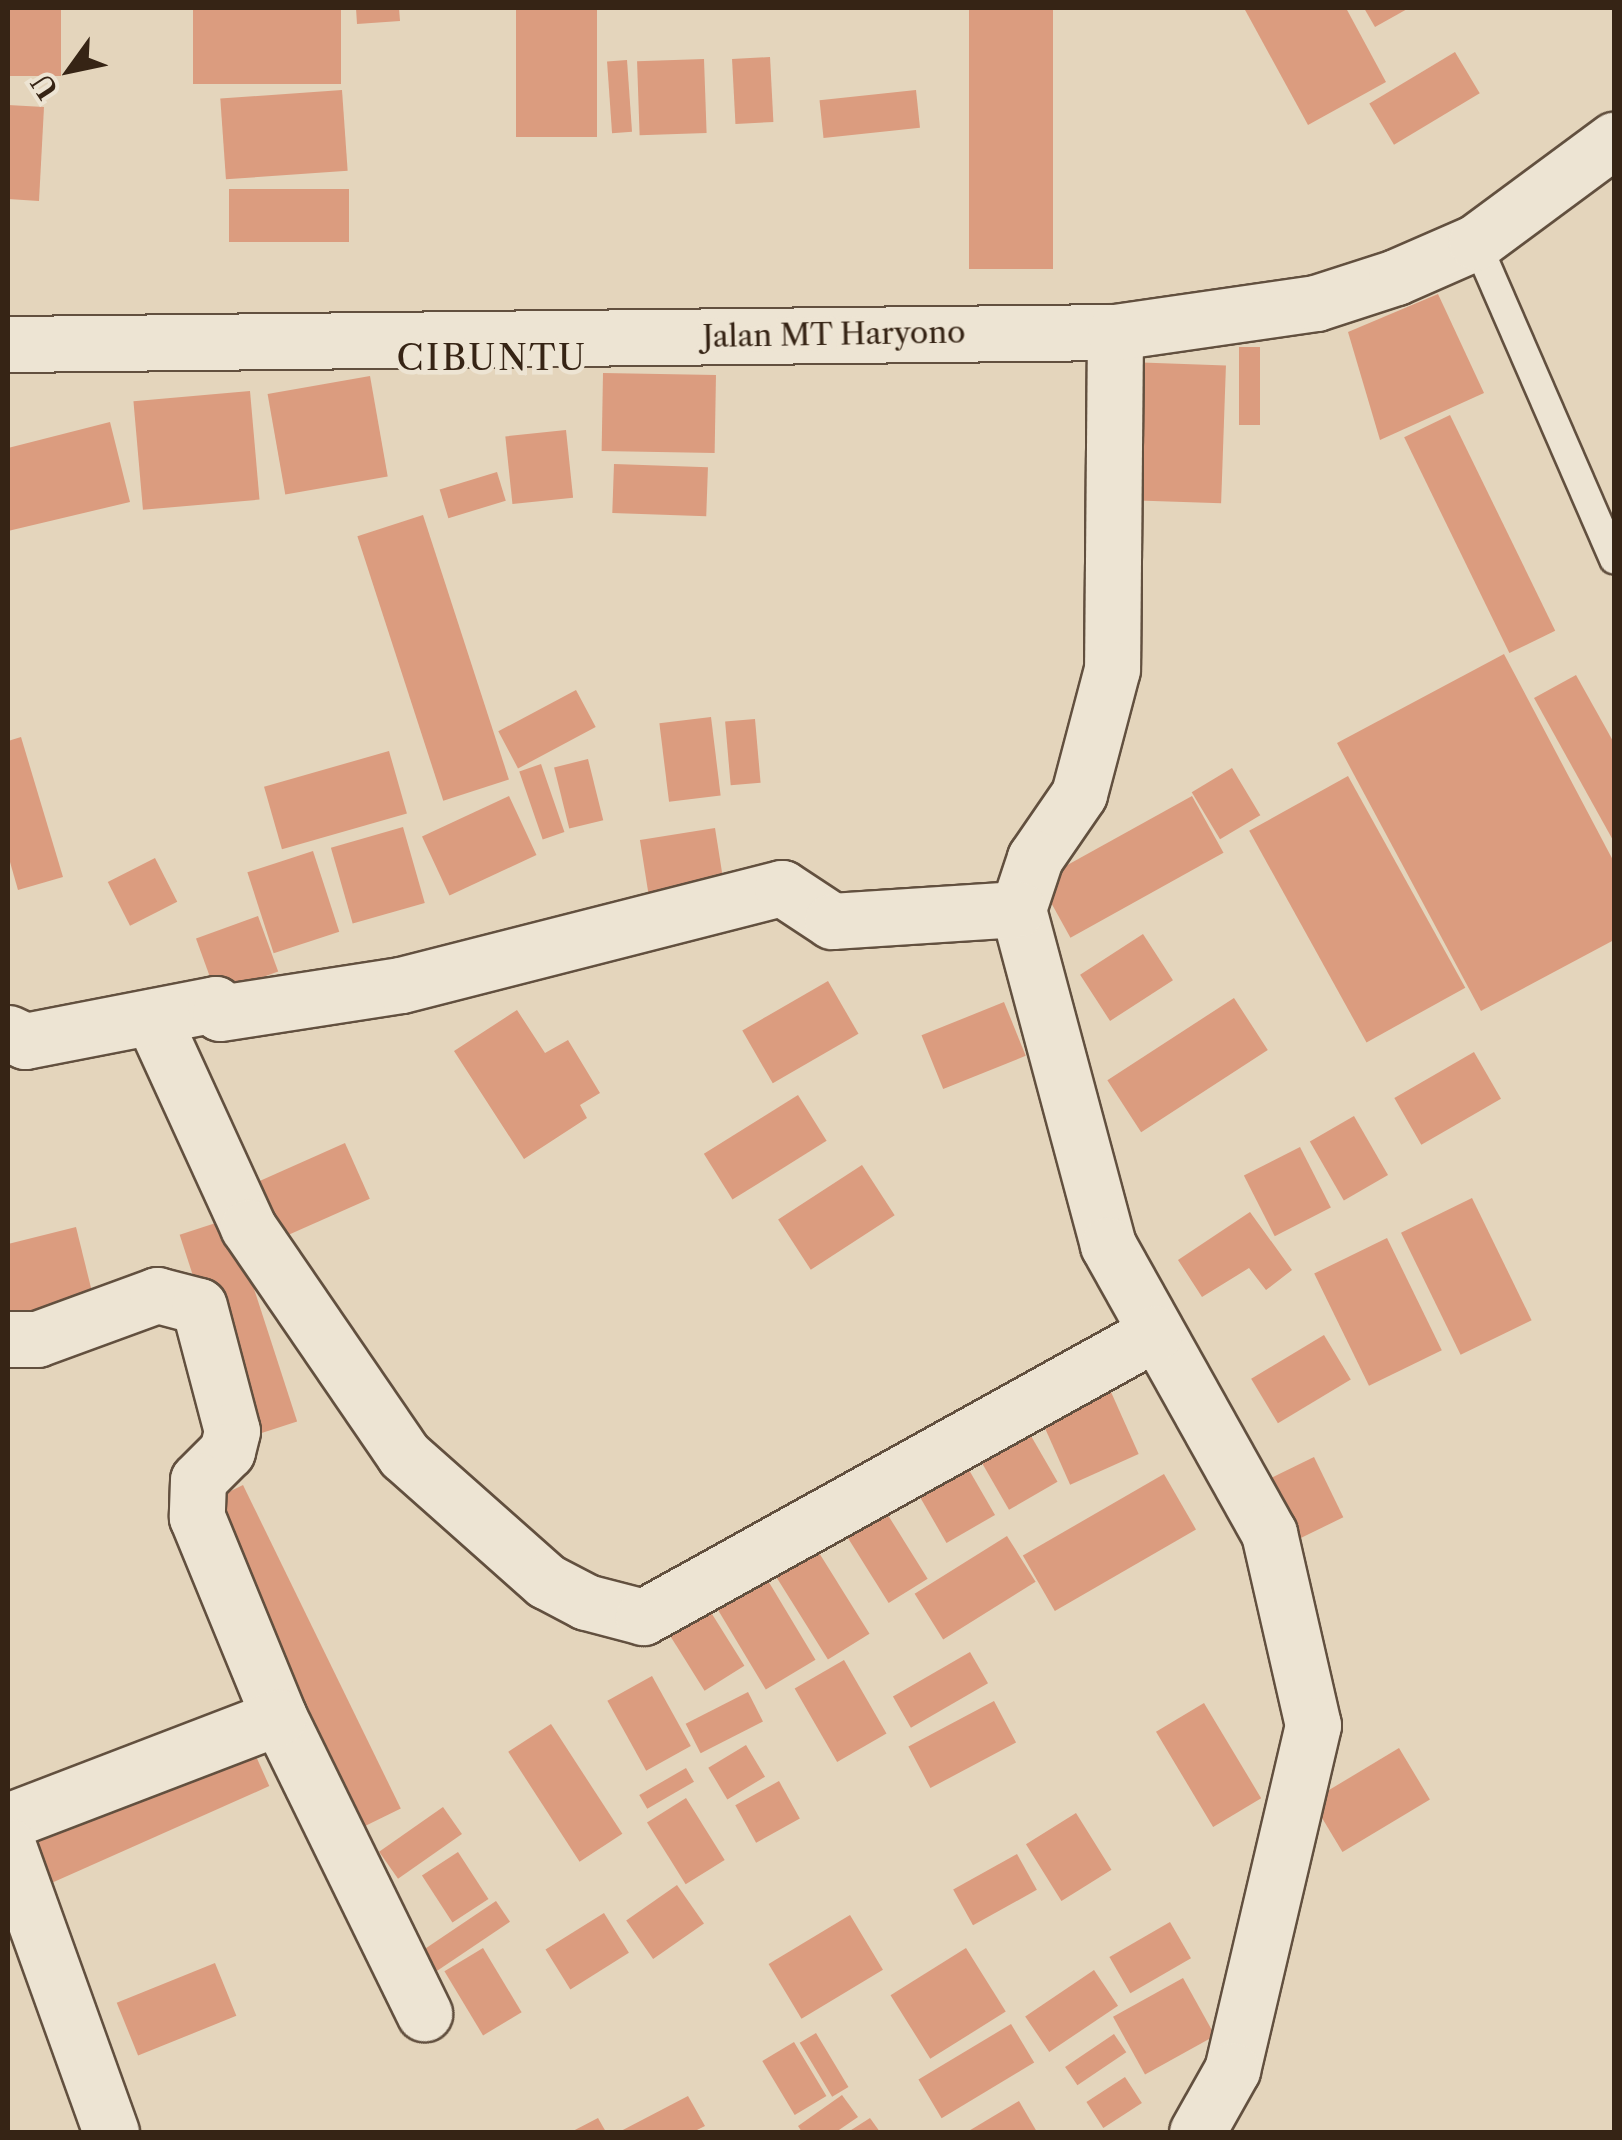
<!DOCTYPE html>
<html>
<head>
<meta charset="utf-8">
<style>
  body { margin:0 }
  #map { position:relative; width:1622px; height:2140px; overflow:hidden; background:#e4d5bc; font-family:"Libre Caslon Text",serif }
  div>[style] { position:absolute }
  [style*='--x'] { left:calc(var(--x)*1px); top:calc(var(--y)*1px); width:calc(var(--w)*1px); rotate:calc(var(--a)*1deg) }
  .building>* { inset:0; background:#db9c7f; transform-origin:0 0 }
  .roads { filter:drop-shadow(2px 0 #62503f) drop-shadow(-2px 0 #62503f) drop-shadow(0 2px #62503f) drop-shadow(0 -2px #62503f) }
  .service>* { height:28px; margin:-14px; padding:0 14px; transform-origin:14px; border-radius:14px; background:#ede4d3 }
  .minor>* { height:55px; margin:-27.5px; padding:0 27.5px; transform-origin:27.5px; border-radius:27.5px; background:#ede4d3 }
  .secondary>* { height:55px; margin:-27.5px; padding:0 27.5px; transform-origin:27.5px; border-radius:27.5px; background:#ede4d3 }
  span { translate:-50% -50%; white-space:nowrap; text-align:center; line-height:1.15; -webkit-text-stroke:9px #ede4d3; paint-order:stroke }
  .street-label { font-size:30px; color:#362415 }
  .quarter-label { font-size:35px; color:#362415; letter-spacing:2.5px }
  .frame { position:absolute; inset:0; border:10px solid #362415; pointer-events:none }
  .north { position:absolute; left:20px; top:20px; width:100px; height:100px; -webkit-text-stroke:8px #ede4d3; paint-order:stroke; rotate:237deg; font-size:28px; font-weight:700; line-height:40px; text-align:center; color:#362415 }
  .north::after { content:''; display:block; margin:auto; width:35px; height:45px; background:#362415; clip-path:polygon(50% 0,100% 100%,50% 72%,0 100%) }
</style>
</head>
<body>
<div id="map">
  <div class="building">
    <i style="left:8px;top:8px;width:53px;height:68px"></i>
    <i style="left:193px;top:8px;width:148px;height:76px"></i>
    <i style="clip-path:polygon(356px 8px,399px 8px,400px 21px,357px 24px)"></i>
    <i style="left:516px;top:8px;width:81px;height:129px"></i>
    <i style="left:969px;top:8px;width:84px;height:261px"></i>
    <i style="clip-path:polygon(1244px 8px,1346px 8px,1386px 82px,1308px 125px)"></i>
    <i style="clip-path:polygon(1364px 8px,1409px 8px,1375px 27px)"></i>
    <i style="left:1455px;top:52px;width:48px;height:100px;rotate:59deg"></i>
    <i style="left:770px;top:57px;width:65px;height:38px;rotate:87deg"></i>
    <i style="left:704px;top:59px;width:74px;height:67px;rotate:88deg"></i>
    <i style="left:627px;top:60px;width:72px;height:20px;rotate:86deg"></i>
    <i style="left:342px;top:90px;width:81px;height:122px;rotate:86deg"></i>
    <i style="left:916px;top:90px;width:38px;height:97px;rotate:84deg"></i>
    <i style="clip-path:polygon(8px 105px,44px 107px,39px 201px,8px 199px)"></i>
    <i style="left:229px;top:189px;width:120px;height:53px"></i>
    <i style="clip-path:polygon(1438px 294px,1484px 393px,1380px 440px,1348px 332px)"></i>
    <i style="left:1239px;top:347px;width:21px;height:78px"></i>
    <i style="left:1128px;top:362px;width:98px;height:138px;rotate:2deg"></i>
    <i style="left:603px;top:373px;width:113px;height:78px;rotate:1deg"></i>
    <i style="left:370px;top:376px;width:102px;height:104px;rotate:80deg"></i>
    <i style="left:250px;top:391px;width:109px;height:117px;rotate:85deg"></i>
    <i style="left:1450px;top:415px;width:240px;height:51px;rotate:64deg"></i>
    <i style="clip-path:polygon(110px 422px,130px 502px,8px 531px,8px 448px)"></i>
    <i style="left:566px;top:430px;width:68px;height:61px;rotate:84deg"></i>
    <i style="left:614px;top:464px;width:94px;height:49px;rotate:2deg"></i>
    <i style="left:497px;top:472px;width:30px;height:60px;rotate:73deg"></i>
    <i style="left:423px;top:515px;width:278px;height:69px;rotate:72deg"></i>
    <i style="clip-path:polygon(1504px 654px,1614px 862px,1614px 940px,1481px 1011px,1337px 743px)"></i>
    <i style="clip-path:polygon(1576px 675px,1614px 743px,1614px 842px,1534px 698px)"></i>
    <i style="left:576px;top:690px;width:42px;height:88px;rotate:62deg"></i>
    <i style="left:711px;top:717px;width:79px;height:52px;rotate:83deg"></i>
    <i style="left:755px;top:719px;width:64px;height:30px;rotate:85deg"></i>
    <i style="clip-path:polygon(21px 737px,63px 877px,18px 890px,8px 855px,8px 741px)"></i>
    <i style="left:389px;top:751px;width:65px;height:130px;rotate:74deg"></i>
    <i style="left:588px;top:759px;width:63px;height:35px;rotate:76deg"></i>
    <i style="left:541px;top:764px;width:72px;height:23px;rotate:71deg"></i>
    <i style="left:1232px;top:768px;width:55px;height:47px;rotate:59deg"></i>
    <i style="left:1348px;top:776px;width:242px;height:113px;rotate:61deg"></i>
    <i style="left:509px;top:796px;width:65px;height:96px;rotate:65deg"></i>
    <i style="left:1192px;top:796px;width:65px;height:175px;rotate:61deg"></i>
    <i style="left:403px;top:827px;width:79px;height:75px;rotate:74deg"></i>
    <i style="left:715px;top:828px;width:58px;height:76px;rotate:81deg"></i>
    <i style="left:313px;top:851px;width:85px;height:69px;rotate:72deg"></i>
    <i style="left:155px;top:858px;width:49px;height:53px;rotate:63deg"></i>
    <i style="left:258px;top:916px;width:59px;height:66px;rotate:70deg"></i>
    <i style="left:1143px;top:934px;width:55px;height:75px;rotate:57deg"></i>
    <i style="left:828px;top:981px;width:61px;height:99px;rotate:60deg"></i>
    <i style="left:1234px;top:998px;width:62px;height:151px;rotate:57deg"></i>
    <i style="left:1004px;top:1002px;width:58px;height:89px;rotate:68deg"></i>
    <i style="clip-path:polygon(517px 1010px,545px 1053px,568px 1040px,600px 1093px,580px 1105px,587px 1118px,524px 1159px,454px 1051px)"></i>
    <i style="left:1474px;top:1052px;width:54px;height:92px;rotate:60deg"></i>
    <i style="left:798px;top:1095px;width:54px;height:111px;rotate:58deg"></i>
    <i style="left:1354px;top:1116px;width:68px;height:51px;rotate:60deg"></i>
    <i style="left:345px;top:1143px;width:61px;height:103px;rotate:66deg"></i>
    <i style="left:1300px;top:1147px;width:68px;height:63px;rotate:63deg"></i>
    <i style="left:862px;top:1165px;width:60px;height:100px;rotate:57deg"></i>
    <i style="left:1472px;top:1198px;width:136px;height:79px;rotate:64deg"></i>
    <i style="clip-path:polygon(1250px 1212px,1292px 1270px,1266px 1290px,1249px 1268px,1202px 1297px,1178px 1260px)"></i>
    <i style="left:231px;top:1218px;width:214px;height:54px;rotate:72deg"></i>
    <i style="clip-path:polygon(76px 1227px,93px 1296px,8px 1318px,8px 1244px)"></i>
    <i style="left:1387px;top:1238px;width:125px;height:81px;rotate:64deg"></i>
    <i style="left:1324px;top:1335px;width:52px;height:85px;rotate:59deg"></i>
    <i style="left:1111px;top:1392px;width:68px;height:75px;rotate:66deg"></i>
    <i style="left:1027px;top:1429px;width:61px;height:56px;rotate:60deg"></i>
    <i style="left:1314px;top:1457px;width:67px;height:49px;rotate:64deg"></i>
    <i style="left:965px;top:1463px;width:60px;height:56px;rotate:60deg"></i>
    <i style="left:1164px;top:1474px;width:64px;height:163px;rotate:60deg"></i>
    <i style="left:243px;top:1485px;width:360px;height:46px;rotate:64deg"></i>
    <i style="left:881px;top:1504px;width:88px;height:46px;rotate:58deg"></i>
    <i style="left:1007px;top:1536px;width:54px;height:109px;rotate:58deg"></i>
    <i style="left:816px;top:1548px;width:101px;height:49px;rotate:58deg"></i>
    <i style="left:764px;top:1574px;width:100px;height:58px;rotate:59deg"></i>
    <i style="left:702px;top:1598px;width:80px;height:47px;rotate:58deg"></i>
    <i style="left:970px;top:1652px;width:36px;height:89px;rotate:60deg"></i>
    <i style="left:844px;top:1660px;width:85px;height:57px;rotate:60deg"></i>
    <i style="left:652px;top:1676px;width:80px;height:51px;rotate:61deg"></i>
    <i style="left:748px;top:1692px;width:33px;height:70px;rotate:63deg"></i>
    <i style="left:994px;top:1701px;width:47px;height:97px;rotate:62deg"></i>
    <i style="left:1204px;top:1703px;width:111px;height:56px;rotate:59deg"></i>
    <i style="left:551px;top:1724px;width:131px;height:51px;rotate:57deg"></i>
    <i style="left:251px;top:1745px;width:45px;height:252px;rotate:66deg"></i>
    <i style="left:746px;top:1745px;width:37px;height:44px;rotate:59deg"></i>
    <i style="left:1399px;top:1748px;width:60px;height:102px;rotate:59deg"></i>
    <i style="left:686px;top:1768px;width:16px;height:54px;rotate:60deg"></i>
    <i style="left:779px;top:1781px;width:43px;height:50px;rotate:61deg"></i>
    <i style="left:686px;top:1798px;width:73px;height:46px;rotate:58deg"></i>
    <i style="left:443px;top:1807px;width:33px;height:78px;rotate:55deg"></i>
    <i style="left:1076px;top:1813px;width:67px;height:59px;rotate:58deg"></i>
    <i style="left:458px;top:1852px;width:56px;height:43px;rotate:57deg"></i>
    <i style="left:1017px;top:1854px;width:41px;height:73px;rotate:61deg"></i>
    <i style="left:677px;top:1885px;width:47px;height:62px;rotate:55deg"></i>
    <i style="left:496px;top:1901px;width:25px;height:90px;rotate:56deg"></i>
    <i style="left:604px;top:1913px;width:47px;height:69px;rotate:58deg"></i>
    <i style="left:850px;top:1915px;width:64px;height:95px;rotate:59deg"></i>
    <i style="left:1170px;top:1922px;width:42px;height:70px;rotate:60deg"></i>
    <i style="left:483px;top:1948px;width:75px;height:45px;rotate:59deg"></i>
    <i style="left:966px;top:1948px;width:75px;height:89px;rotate:58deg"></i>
    <i style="left:215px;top:1963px;width:57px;height:106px;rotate:68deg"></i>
    <i style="left:1094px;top:1970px;width:43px;height:83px;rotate:56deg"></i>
    <i style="left:1183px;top:1978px;width:66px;height:80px;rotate:61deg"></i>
    <i style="left:1011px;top:2024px;width:45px;height:108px;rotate:59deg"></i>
    <i style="left:816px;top:2033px;width:63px;height:19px;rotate:59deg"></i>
    <i style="left:1114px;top:2034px;width:22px;height:59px;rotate:56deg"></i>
    <i style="left:794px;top:2042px;width:63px;height:37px;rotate:59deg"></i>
    <i style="left:1125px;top:2077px;width:31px;height:46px;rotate:57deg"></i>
    <i style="clip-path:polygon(842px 2095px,858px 2117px,836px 2132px,802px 2132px,798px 2126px)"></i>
    <i style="clip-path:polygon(688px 2096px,705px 2126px,693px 2132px,619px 2132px)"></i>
    <i style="clip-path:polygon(1019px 2101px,1037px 2132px,967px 2132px)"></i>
    <i style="clip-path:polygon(598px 2118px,606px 2132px,571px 2132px)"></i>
    <i style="clip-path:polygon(870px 2118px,880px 2132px,848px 2132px)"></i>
  </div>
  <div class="roads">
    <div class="service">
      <i style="--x:1476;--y:242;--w:346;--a:66.5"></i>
    </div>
    <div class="minor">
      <i style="--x:1115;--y:332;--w:337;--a:90.5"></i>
      <i style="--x:1112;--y:669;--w:129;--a:104.8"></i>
      <i style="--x:1079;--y:794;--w:78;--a:124.5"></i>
      <i style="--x:1035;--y:858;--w:54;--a:108.4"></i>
      <i style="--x:1018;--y:909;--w:348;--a:75"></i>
      <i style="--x:1108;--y:1245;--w:330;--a:60.8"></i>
      <i style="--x:1269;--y:1533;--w:197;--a:77.1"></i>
      <i style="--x:1313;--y:1725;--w:354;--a:103.2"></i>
      <i style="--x:1232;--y:2070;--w:71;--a:119.4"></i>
      <i style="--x:152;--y:1017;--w:231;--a:65.4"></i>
      <i style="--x:248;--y:1227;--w:276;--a:55.6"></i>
      <i style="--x:404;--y:1455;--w:190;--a:41.6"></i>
      <i style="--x:546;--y:1581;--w:45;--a:27.7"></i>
      <i style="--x:586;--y:1602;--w:59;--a:14.7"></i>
      <i style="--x:643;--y:1617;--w:585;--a:-29.02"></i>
      <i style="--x:8;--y:1033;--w:19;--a:25"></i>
      <i style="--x:25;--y:1041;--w:194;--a:-11"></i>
      <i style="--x:215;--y:1004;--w:10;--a:61"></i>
      <i style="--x:220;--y:1013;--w:183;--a:-8.8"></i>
      <i style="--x:401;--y:985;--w:393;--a:-14.3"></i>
      <i style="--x:782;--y:888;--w:60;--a:33.4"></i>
      <i style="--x:832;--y:921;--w:186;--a:-3.7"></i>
      <i style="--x:8;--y:1339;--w:29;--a:0"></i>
      <i style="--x:37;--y:1339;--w:128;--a:-20.1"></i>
      <i style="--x:157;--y:1295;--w:43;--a:14.7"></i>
      <i style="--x:199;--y:1306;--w:129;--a:75.2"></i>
      <i style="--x:232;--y:1431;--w:21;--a:104"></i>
      <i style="--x:227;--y:1451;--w:41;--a:135"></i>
      <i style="--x:198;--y:1480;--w:37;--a:92"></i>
      <i style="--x:197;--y:1517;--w:216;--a:67.7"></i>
      <i style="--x:279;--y:1717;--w:330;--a:63.9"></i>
      <i style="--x:8;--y:1821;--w:290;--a:-21"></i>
      <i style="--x:8;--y:1846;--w:304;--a:70.2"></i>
    </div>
    <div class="secondary">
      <i style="--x:8;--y:344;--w:1107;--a:-0.62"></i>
      <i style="--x:1115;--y:332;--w:203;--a:-8.2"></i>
      <i style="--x:1316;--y:303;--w:84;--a:-18"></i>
      <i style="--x:1396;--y:277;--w:87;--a:-23.6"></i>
      <i style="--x:1476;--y:242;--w:172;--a:-36.5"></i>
    </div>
  </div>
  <div class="street-label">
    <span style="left:834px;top:335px;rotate:-1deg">Jalan MT Haryono</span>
  </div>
  <div class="quarter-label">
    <span style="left:492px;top:358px">CIBUNTU</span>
  </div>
  <div class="frame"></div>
  <div class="north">U</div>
</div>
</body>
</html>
